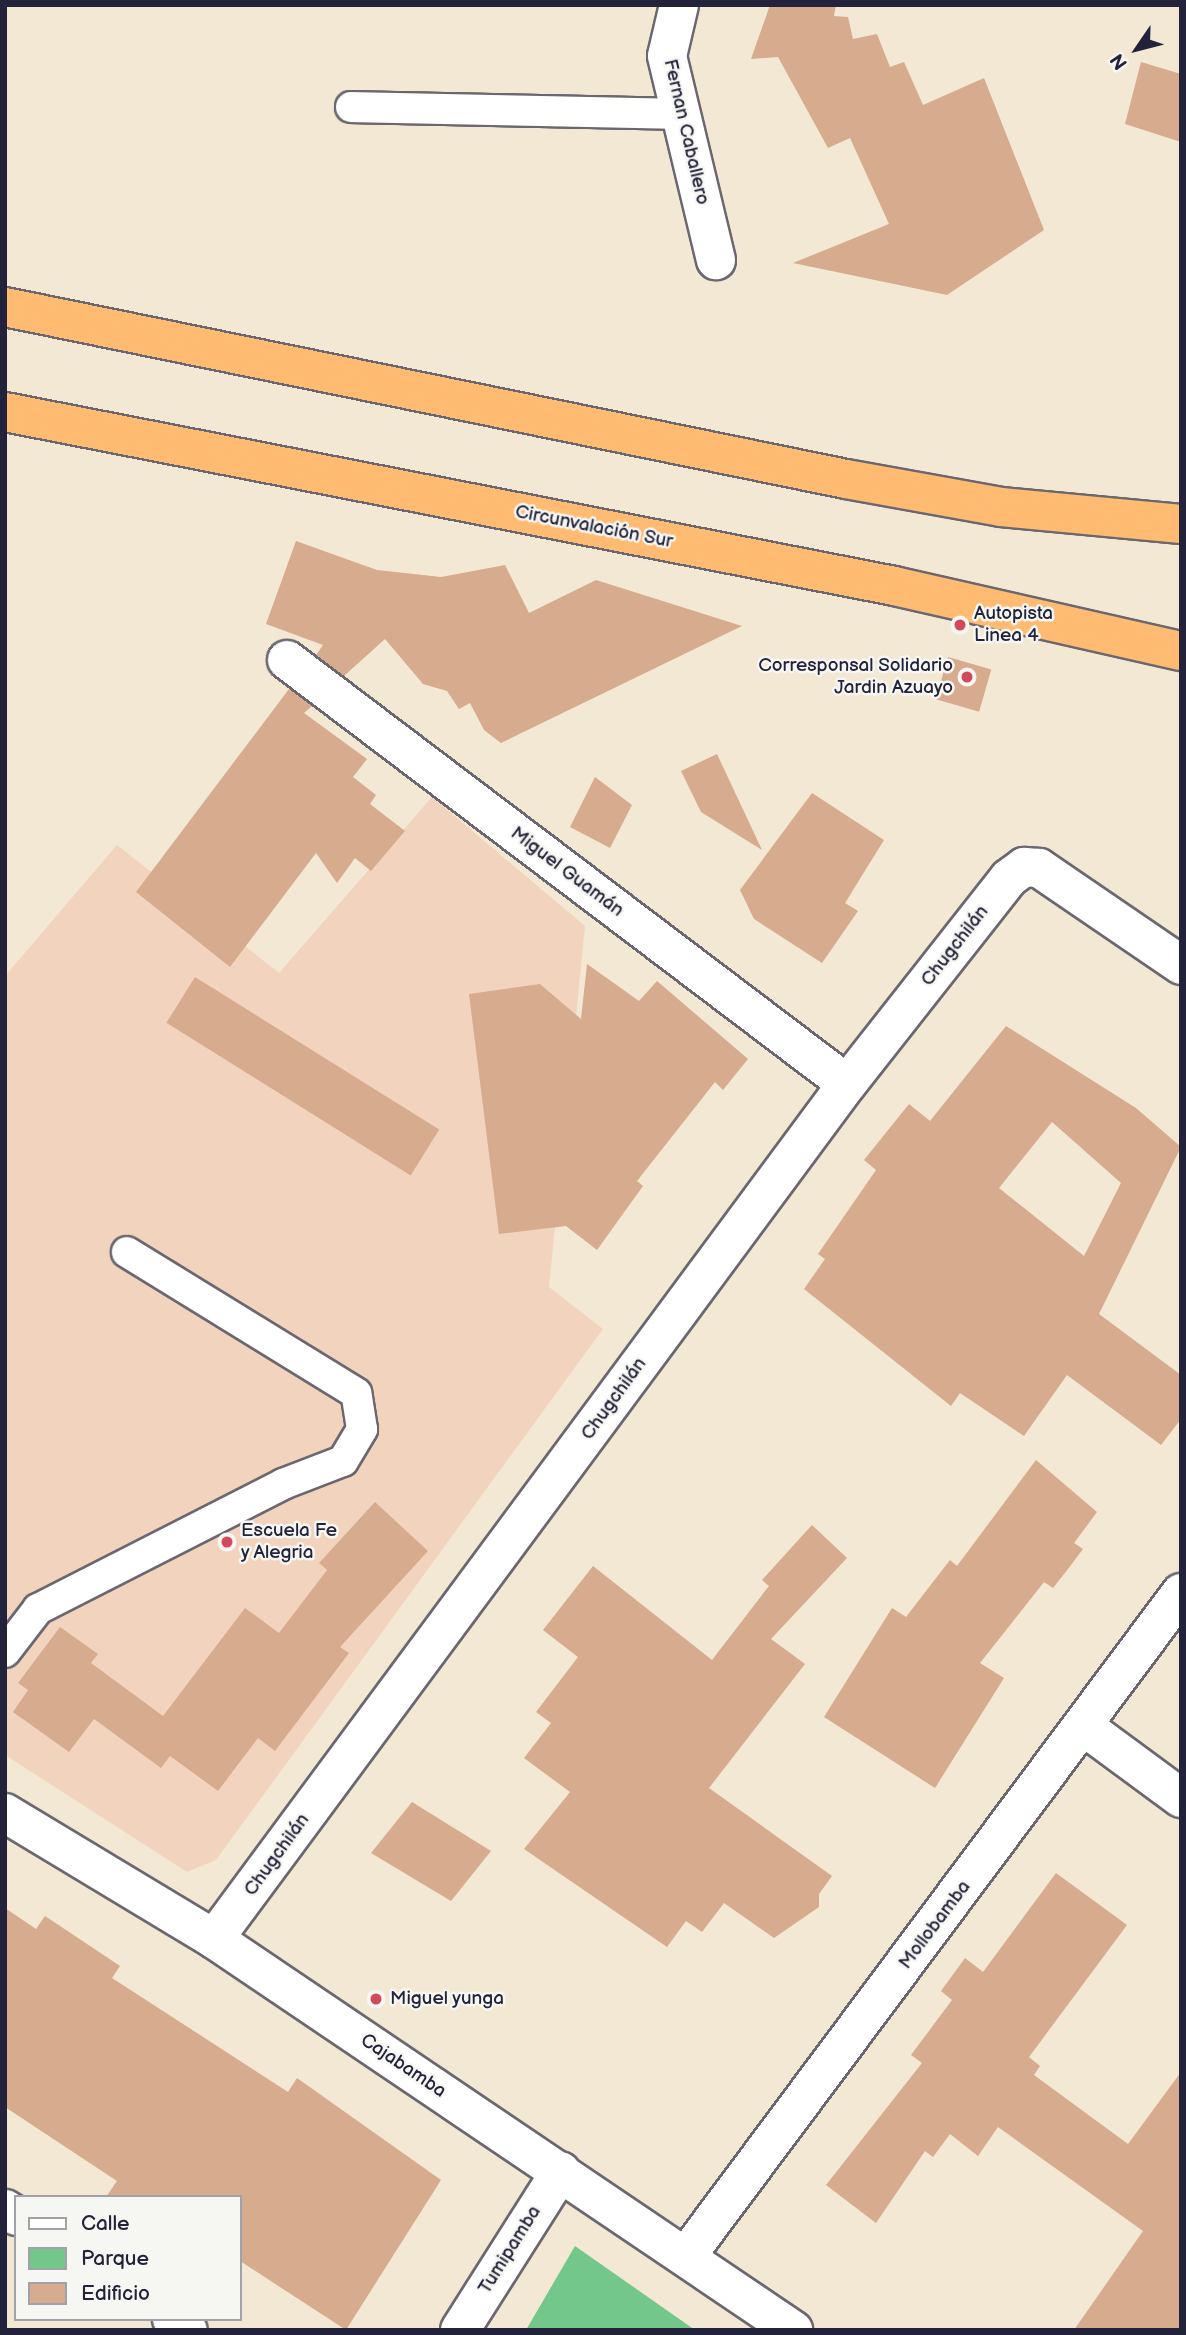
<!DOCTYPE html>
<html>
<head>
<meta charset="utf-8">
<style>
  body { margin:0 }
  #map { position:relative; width:1186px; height:2335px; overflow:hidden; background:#f2e8d3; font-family:"Balsamiq Sans",sans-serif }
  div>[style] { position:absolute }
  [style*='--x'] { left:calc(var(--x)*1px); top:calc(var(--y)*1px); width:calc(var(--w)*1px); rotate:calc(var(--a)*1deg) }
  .built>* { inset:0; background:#f2d4be }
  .green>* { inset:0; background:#74c78a }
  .building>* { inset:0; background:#d7ab8d; transform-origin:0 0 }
  .roads { filter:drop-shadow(2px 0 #6b6770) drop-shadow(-2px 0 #6b6770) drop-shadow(0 2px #6b6770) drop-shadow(0 -2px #6b6770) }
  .lane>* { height:30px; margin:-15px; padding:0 15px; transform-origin:15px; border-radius:15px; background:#fff }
  .street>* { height:38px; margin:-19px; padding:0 19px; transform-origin:19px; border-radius:19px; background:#fff }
  .highway>* { height:38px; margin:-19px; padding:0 19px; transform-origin:19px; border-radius:19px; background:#ffbb71 }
  .dots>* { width:19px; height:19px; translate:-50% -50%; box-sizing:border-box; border:4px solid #f6f6f2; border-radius:50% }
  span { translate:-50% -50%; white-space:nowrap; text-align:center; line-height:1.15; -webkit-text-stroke:5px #f6f6f2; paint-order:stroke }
  .street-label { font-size:19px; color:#22223b }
  .poi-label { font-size:19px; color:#22223b }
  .left { translate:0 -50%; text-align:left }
  .right { translate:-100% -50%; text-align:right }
  .frame { position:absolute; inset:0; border:7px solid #22223b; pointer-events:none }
  .legend { position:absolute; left:14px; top:2195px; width:228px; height:126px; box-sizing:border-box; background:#f6f6f2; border:2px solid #a1a1a9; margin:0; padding:9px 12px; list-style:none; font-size:21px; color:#22223b }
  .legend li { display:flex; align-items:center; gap:14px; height:35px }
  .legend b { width:35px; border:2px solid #a1a1a9 }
  .north { position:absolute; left:1102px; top:14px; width:70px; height:70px; -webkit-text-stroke:5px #f6f6f2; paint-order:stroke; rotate:235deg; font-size:19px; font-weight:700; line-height:28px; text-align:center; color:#22223b }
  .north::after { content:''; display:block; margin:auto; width:24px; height:32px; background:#22223b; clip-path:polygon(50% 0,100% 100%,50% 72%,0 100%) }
</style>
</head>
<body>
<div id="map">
  <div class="built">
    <i style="clip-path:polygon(432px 797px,585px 926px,549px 1287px,603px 1329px,216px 1860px,187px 1872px,5px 1755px,5px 976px,117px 845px,279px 973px)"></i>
  </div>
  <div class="green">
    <i style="clip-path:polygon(575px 2246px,695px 2330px,526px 2330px)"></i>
  </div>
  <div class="building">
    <i style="clip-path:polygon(770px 5px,836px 5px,834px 16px,848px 17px,853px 39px,877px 34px,890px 67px,904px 62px,923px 105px,984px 78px,1044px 230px,947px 295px,793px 263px,889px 224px,850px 138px,828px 148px,778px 57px,751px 59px)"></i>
    <i style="clip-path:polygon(1141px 62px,1181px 74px,1181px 142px,1125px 124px)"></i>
    <i style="clip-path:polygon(296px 541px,377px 570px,441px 577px,505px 565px,529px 613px,596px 580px,742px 626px,501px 743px,484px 730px,470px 703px,459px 709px,447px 691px,423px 684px,385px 639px,344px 676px,316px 655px,323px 645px,266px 624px)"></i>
    <i style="left:948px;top:657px;width:45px;height:44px;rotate:16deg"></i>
    <i style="clip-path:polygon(289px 689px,312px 706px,304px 713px,367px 759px,353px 777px,376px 795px,370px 804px,405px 831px,371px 871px,355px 858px,337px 883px,316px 853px,230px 967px,136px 892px)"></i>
    <i style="clip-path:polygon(717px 754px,762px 850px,701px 812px,681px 771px)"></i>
    <i style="clip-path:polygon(595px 777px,632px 805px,610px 848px,570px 827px)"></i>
    <i style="clip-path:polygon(812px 793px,884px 840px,845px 903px,858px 911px,822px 963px,754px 919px,740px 890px)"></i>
    <i style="clip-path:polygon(587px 964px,639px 1001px,657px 981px,748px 1059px,723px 1090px,715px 1082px,637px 1181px,643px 1186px,597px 1250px,566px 1226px,499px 1234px,469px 994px,540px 984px,581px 1019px)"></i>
    <i style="left:195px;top:977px;width:288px;height:54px;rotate:32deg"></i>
    <i style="clip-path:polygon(evenodd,1006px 1026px,1136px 1108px,1181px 1147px,1099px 1314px,1181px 1375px,1181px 1419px,1161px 1445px,1067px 1375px,1024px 1436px,960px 1393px,951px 1406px,804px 1289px,825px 1259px,818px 1254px,876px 1170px,864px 1160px,909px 1104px,930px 1121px,1006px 1026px,1052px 1122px,1121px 1183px,1084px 1256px,999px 1188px,1052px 1122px)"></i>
    <i style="clip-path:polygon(1036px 1460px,1097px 1512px,1074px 1543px,1083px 1549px,1068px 1569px,1053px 1588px,1044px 1582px,980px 1663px,1004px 1678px,935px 1788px,824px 1717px,892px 1608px,906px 1617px,950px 1560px,957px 1566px)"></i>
    <i style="clip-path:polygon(375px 1502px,428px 1551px,340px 1647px,349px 1653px,275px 1751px,258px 1738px,218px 1791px,170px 1756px,161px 1768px,94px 1719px,69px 1752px,13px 1712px,28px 1690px,18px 1683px,60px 1627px,98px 1654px,91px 1663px,163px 1716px,245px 1608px,279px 1633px,327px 1570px,319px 1563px)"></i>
    <i style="clip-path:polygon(812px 1525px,847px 1558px,771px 1639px,805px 1664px,709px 1788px,832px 1876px,819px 1894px,819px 1907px,774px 1938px,724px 1903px,702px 1932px,686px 1921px,667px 1947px,524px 1849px,570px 1792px,524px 1758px,551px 1723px,536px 1712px,578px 1657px,543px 1630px,593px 1566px,712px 1660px,769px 1586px,762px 1580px)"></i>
    <i style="clip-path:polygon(412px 1802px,491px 1851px,451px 1901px,371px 1853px)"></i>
    <i style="clip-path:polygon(1056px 1873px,1127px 1925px,1029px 2057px,1040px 2066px,1034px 2075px,1128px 2144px,1181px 2072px,1181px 2330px,1074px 2330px,1143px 2231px,998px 2127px,978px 2156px,950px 2134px,933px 2157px,925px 2151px,876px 2223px,826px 2185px,922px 2063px,911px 2055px,952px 2000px,941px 1991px,965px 1958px,983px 1972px)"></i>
    <i style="clip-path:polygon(5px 1908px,36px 1929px,45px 1916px,120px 1966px,112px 1978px,288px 2092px,297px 2078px,441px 2180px,346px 2330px,240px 2261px,240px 2197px,106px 2197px,117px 2181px,5px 2107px)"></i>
  </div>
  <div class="roads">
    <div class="lane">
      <i style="--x:351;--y:107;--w:330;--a:1.2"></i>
      <i style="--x:5;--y:1652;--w:54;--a:-52.5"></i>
      <i style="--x:38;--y:1609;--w:275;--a:-27"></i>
      <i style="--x:283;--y:1484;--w:64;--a:-21"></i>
      <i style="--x:343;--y:1461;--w:37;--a:-59"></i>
      <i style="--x:362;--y:1429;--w:36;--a:-99"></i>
      <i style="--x:356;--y:1393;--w:269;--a:-148.4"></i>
    </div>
    <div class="street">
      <i style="--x:679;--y:5;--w:52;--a:103.2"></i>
      <i style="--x:667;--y:56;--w:210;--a:76.5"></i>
      <i style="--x:287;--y:660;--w:702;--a:37.13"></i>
      <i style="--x:1086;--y:1728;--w:118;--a:36.4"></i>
      <i style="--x:5;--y:1813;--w:244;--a:31.1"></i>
      <i style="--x:214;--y:1939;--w:699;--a:34.03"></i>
      <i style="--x:214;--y:1939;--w:1064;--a:-53.49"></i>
      <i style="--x:847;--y:1084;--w:262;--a:-51.8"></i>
      <i style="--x:1009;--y:878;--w:19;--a:-36"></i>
      <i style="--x:1024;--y:867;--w:15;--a:4"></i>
      <i style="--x:1039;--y:868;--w:172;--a:34.3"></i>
      <i style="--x:5;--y:2209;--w:13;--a:32"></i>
      <i style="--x:687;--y:2255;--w:826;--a:-53.27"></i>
      <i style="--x:172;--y:2319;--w:19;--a:35"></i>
      <i style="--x:460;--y:2330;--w:188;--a:-57.6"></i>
    </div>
    <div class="highway">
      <i style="--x:5;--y:307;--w:858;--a:11.56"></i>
      <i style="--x:846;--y:479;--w:158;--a:10.2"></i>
      <i style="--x:1001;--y:507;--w:181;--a:5.4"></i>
      <i style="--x:5;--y:412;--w:906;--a:11.07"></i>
      <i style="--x:894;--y:586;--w:294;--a:12.8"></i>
    </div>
  </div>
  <div class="dots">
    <i style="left:960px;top:625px;background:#d1495b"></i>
    <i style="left:967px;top:677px;background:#d1495b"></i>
    <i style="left:227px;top:1542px;background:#d1495b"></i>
    <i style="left:376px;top:1999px;background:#d1495b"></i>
  </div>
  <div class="street-label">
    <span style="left:686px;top:132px;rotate:77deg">Fernan Caballero</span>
    <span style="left:594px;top:527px;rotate:11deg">Circunvalación Sur</span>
    <span style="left:567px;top:872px;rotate:37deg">Miguel Guamán</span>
    <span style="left:955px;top:946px;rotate:-52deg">Chugchilán</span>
    <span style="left:614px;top:1399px;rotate:-54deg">Chugchilán</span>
    <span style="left:277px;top:1855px;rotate:-54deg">Chugchilán</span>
    <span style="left:935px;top:1925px;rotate:-53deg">Mollobamba</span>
    <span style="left:403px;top:2066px;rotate:34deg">Cajabamba</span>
    <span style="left:510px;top:2250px;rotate:-58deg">Tumipamba</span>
  </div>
  <div class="poi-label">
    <span class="left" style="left:974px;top:625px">Autopista<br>Linea 4</span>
    <span class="right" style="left:953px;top:677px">Corresponsal Solidario<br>Jardin Azuayo</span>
    <span class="left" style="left:241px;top:1542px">Escuela Fe<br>y Alegria</span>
    <span class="left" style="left:390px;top:1999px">Miguel yunga</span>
  </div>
  <div class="frame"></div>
  <ul class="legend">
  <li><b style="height:9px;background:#fff"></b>Calle</li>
  <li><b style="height:19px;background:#74c78a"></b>Parque</li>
  <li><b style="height:19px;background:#d7ab8d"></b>Edificio</li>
  </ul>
  <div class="north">N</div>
</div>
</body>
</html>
